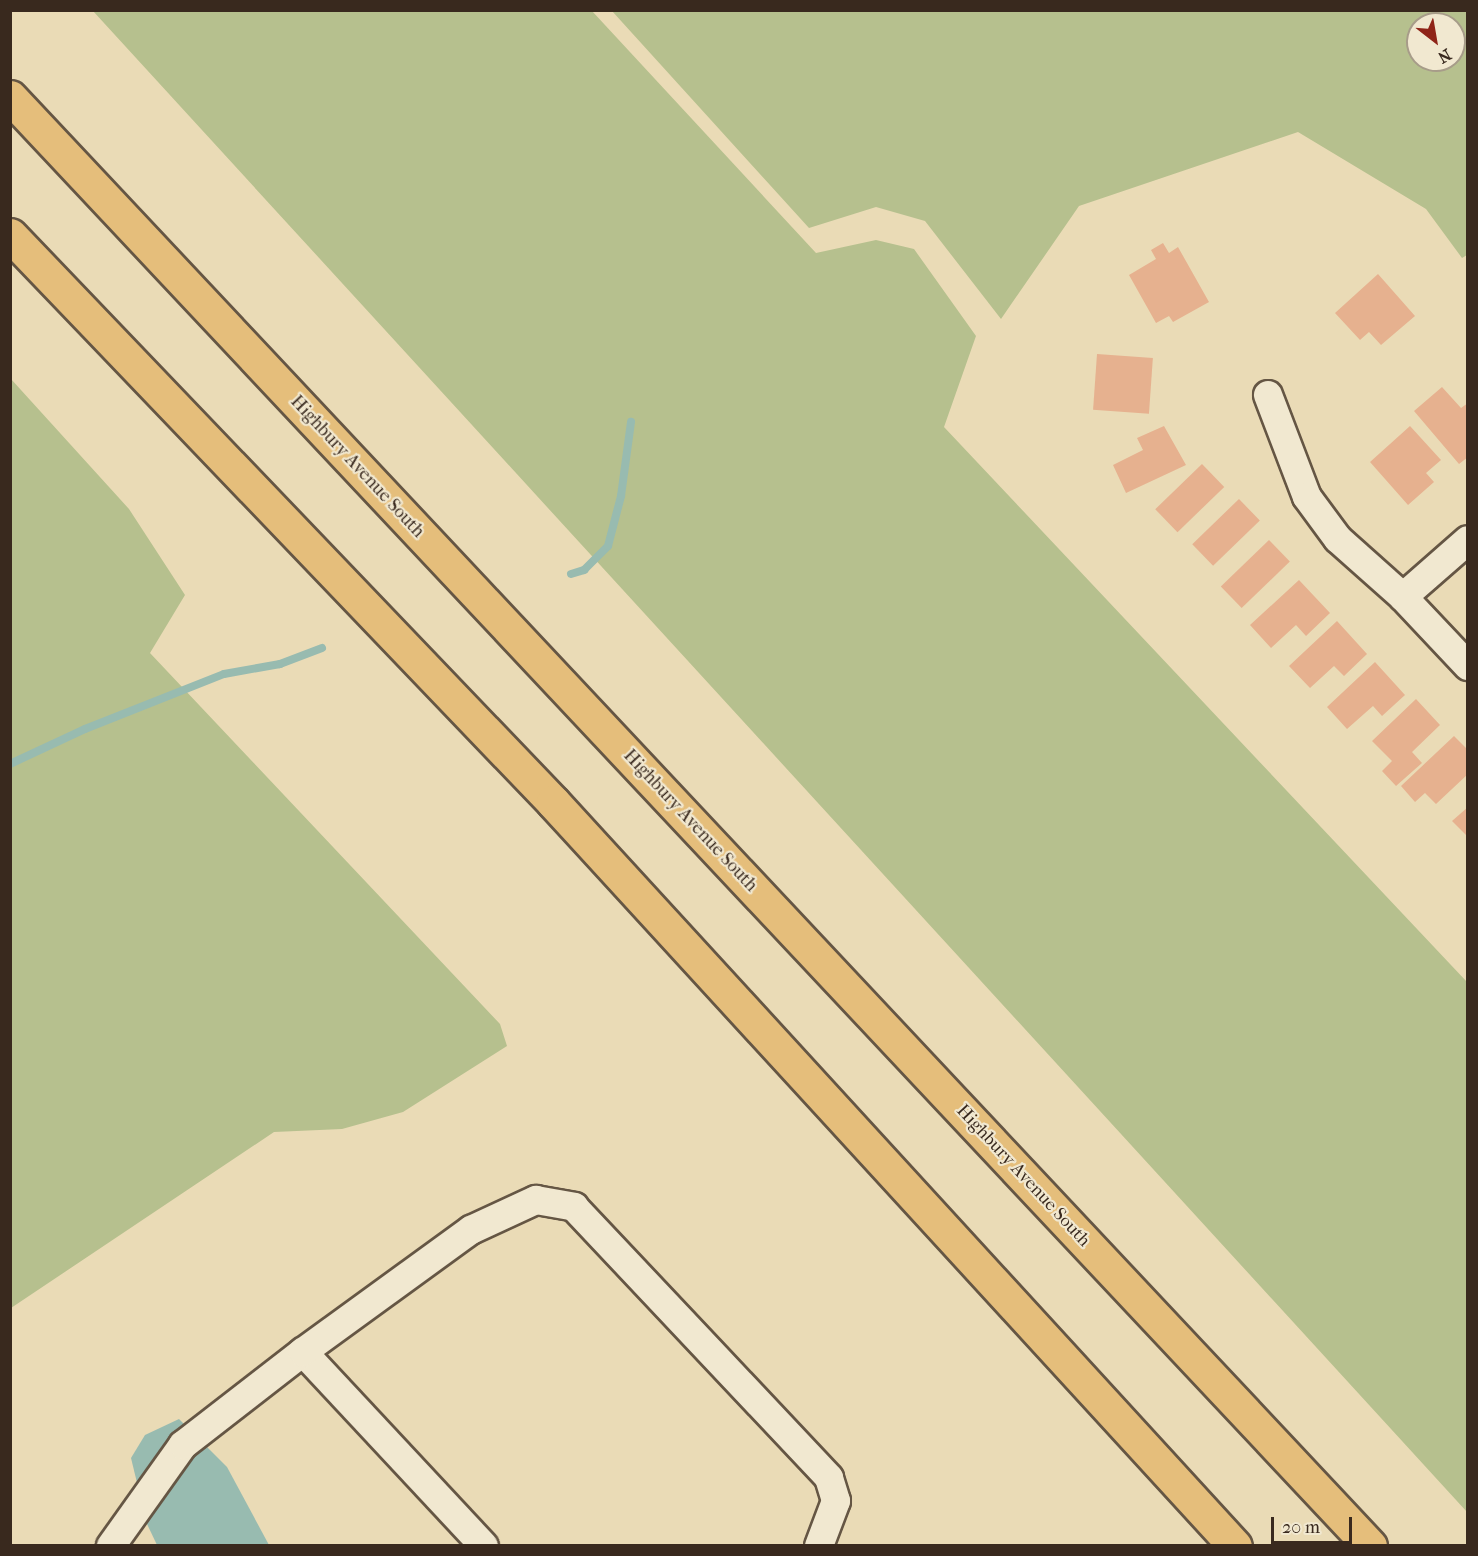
<!DOCTYPE html>
<html>
<head>
<meta charset="utf-8">
<style>
  body { margin:0 }
  #map { position:relative; width:1478px; height:1556px; overflow:hidden; background:#eadbb6; font-family:"IM FELL French Canon",serif }
  div>[style] { position:absolute }
  [style*='--x'] { left:calc(var(--x)*1px); top:calc(var(--y)*1px); width:calc(var(--w)*1px); rotate:calc(var(--a)*1deg) }
  .green>* { inset:0; background:#b6c08e }
  .water>* { inset:0; background:#98bbb0 }
  .stream>* { height:8px; margin:-4px; padding:0 4px; transform-origin:4px; border-radius:4px; background:#98bbb0 }
  .building>* { inset:0; background:#e6b18f; transform-origin:0 0 }
  .roads { filter:drop-shadow(2px 0 #655644) drop-shadow(-2px 0 #655644) drop-shadow(0 2px #655644) drop-shadow(0 -2px #655644) }
  .minor>* { height:28px; margin:-14px; padding:0 14px; transform-origin:14px; border-radius:14px; background:#f1e8d0 }
  .highway>* { height:33px; margin:-16.5px; padding:0 16.5px; transform-origin:16.5px; border-radius:16.5px; background:#e5be7b }
  span { translate:-50% -50%; white-space:nowrap; text-align:center; line-height:1.15; -webkit-text-stroke:4.5px #f1e8d0; paint-order:stroke }
  .street-label { font-size:18px; color:#39291e }
  .frame { position:absolute; inset:0; border:12px solid #39291e; pointer-events:none }
  .north { position:absolute; left:1406px; top:12px; width:60px; height:60px; box-sizing:border-box; background:#f1e8d0; border:2px solid #a79c89; border-radius:50%; rotate:149deg; font-size:16px; font-weight:700; line-height:24px; text-align:center; color:#39291e }
  .north::after { content:''; display:block; margin:auto; width:21px; height:27px; background:#8f2418; clip-path:polygon(50% 0,100% 100%,50% 72%,0 100%) }
  .scale { position:absolute; left:1271px; top:1517px; width:81px; height:27px; box-sizing:border-box; border:3px solid #39291e; border-top:0; padding-left:8px; font-size:18px; line-height:21px; white-space:nowrap; color:#39291e; -webkit-text-stroke:4px #f1e8d0; paint-order:stroke }
</style>
</head>
<body>
<div id="map">
  <div class="green">
    <i style="clip-path:polygon(93px 11px,592px 11px,816px 253px,876px 240px,914px 249px,976px 336px,944px 427px,1467px 982px,1467px 1512px)"></i>
    <i style="clip-path:polygon(evenodd,612px 11px,1467px 11px,1467px 255px,1462px 258px,1426px 209px,1298px 132px,1079px 206px,1001px 319px,925px 221px,876px 207px,809px 228px,612px 11px,1418px 24px,1454px 24px,1454px 60px,1418px 60px,1418px 24px)"></i>
    <i style="clip-path:polygon(11px 379px,129px 509px,185px 595px,150px 653px,500px 1024px,507px 1046px,403px 1112px,342px 1129px,274px 1132px,11px 1308px)"></i>
  </div>
  <div class="water">
    <i style="clip-path:polygon(179px 1419px,227px 1467px,269px 1545px,157px 1545px,147px 1524px,131px 1458px,145px 1435px)"></i>
  </div>
  <div class="stream">
    <i style="--x:571;--y:574;--w:14;--a:-17"></i>
    <i style="--x:584;--y:570;--w:34;--a:-45"></i>
    <i style="--x:608;--y:546;--w:52;--a:-75.4"></i>
    <i style="--x:621;--y:496;--w:75;--a:-82.3"></i>
    <i style="--x:10;--y:764;--w:83;--a:-25"></i>
    <i style="--x:85;--y:729;--w:149;--a:-21.6"></i>
    <i style="--x:224;--y:674;--w:57;--a:-10.1"></i>
    <i style="--x:280;--y:664;--w:45;--a:-20.9"></i>
  </div>
  <div class="building">
    <i style="clip-path:polygon(1163px 243px,1169px 253px,1178px 247px,1209px 302px,1173px 322px,1169px 316px,1156px 323px,1129px 275px,1156px 259px,1151px 250px)"></i>
    <i style="clip-path:polygon(1378px 274px,1415px 316px,1381px 345px,1369px 332px,1360px 340px,1335px 313px)"></i>
    <i style="left:1097px;top:354px;width:56px;height:56px;rotate:4deg"></i>
    <i style="clip-path:polygon(1442px 387px,1461px 408px,1468px 403px,1468px 457px,1459px 464px,1414px 411px)"></i>
    <i style="clip-path:polygon(1164px 426px,1186px 465px,1126px 493px,1113px 465px,1143px 450px,1137px 438px)"></i>
    <i style="clip-path:polygon(1410px 426px,1441px 460px,1426px 473px,1434px 482px,1408px 505px,1370px 462px)"></i>
    <i style="left:1202px;top:464px;width:32px;height:65px;rotate:46deg"></i>
    <i style="left:1239px;top:499px;width:30px;height:65px;rotate:46deg"></i>
    <i style="left:1269px;top:540px;width:30px;height:67px;rotate:46deg"></i>
    <i style="clip-path:polygon(1299px 580px,1330px 613px,1306px 636px,1296px 625px,1271px 648px,1250px 625px)"></i>
    <i style="clip-path:polygon(1337px 621px,1367px 654px,1344px 676px,1334px 666px,1310px 688px,1289px 666px)"></i>
    <i style="clip-path:polygon(1375px 662px,1405px 695px,1382px 716px,1373px 706px,1347px 729px,1327px 707px)"></i>
    <i style="clip-path:polygon(1416px 699px,1440px 725px,1412px 752px,1422px 763px,1396px 786px,1382px 771px,1392px 761px,1372px 741px)"></i>
    <i style="clip-path:polygon(1454px 736px,1468px 750px,1468px 774px,1436px 804px,1425px 793px,1415px 802px,1401px 786px)"></i>
    <i style="clip-path:polygon(1468px 807px,1468px 837px,1452px 821px)"></i>
  </div>
  <div class="roads">
    <div class="minor">
      <i style="--x:1268;--y:395;--w:109;--a:69.1"></i>
      <i style="--x:1307;--y:497;--w:52;--a:53.6"></i>
      <i style="--x:1338;--y:539;--w:87;--a:41.7"></i>
      <i style="--x:1403;--y:597;--w:95;--a:46.7"></i>
      <i style="--x:1403;--y:597;--w:86;--a:-41.2"></i>
      <i style="--x:303;--y:1352;--w:265;--a:47"></i>
      <i style="--x:111;--y:1546;--w:124;--a:-54.5"></i>
      <i style="--x:183;--y:1445;--w:152;--a:-37.8"></i>
      <i style="--x:303;--y:1352;--w:208;--a:-36"></i>
      <i style="--x:471;--y:1230;--w:72;--a:-24.8"></i>
      <i style="--x:536;--y:1200;--w:39;--a:10"></i>
      <i style="--x:574;--y:1207;--w:372;--a:46.7"></i>
      <i style="--x:829;--y:1478;--w:24;--a:73"></i>
      <i style="--x:836;--y:1501;--w:48;--a:110.7"></i>
    </div>
    <div class="highway">
      <i style="--x:10;--y:97;--w:1987;--a:46.81"></i>
      <i style="--x:10;--y:235;--w:785;--a:46.24"></i>
      <i style="--x:553;--y:802;--w:1009;--a:47.49"></i>
    </div>
  </div>
  <div class="street-label">
    <span style="left:357px;top:467px;rotate:47deg">Highbury Avenue South</span>
    <span style="left:690px;top:821px;rotate:47deg">Highbury Avenue South</span>
    <span style="left:1023px;top:1176px;rotate:47deg">Highbury Avenue South</span>
  </div>
  <div class="frame"></div>
  <div class="north">N</div>
  <div class="scale">20 m</div>
</div>
</body>
</html>
